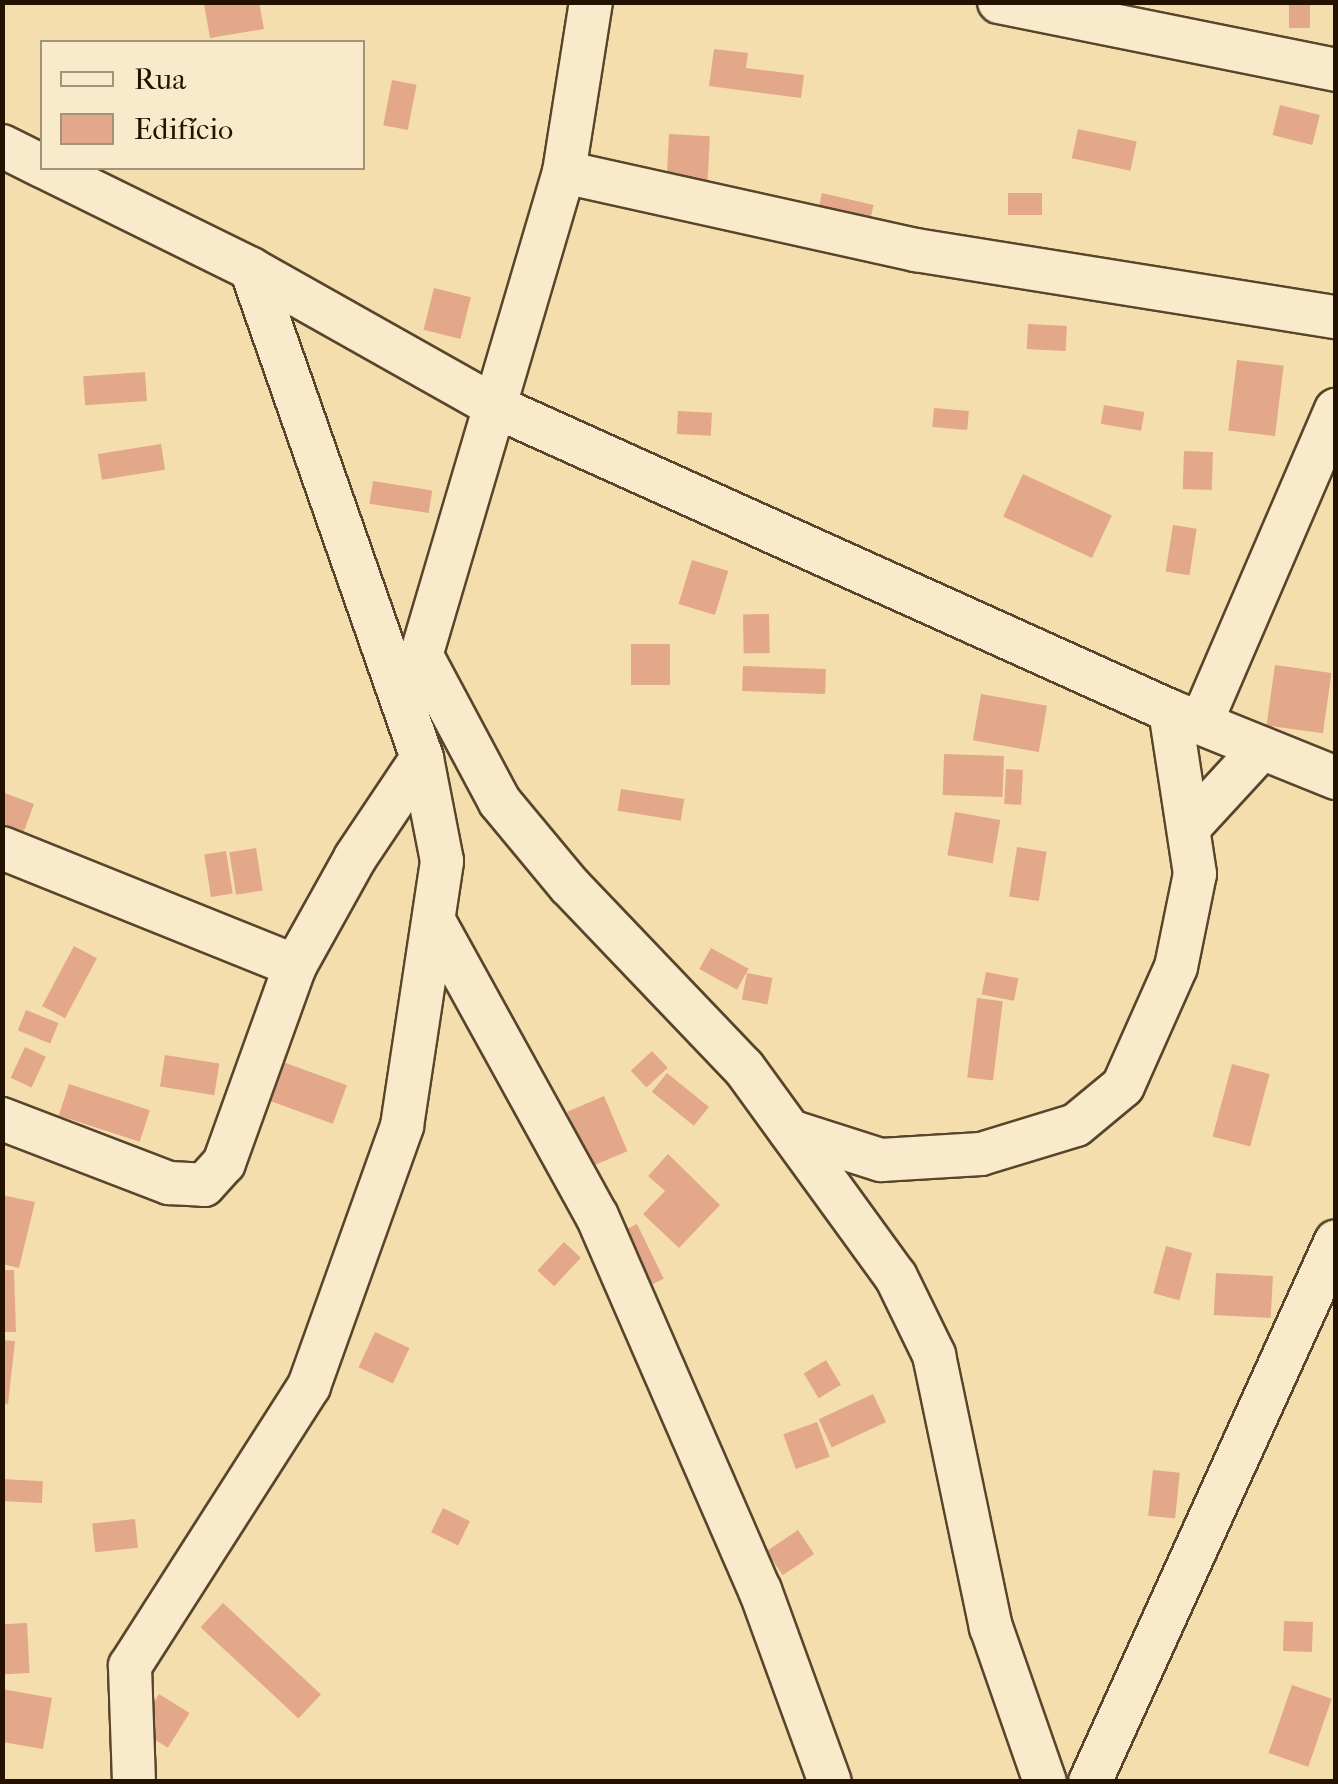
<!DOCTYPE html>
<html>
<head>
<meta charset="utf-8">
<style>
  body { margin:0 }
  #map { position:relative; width:1338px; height:1784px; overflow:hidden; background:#f5dead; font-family:"IM FELL French Canon",serif }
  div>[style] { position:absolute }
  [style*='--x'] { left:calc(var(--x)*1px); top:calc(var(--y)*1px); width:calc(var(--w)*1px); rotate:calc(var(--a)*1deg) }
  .building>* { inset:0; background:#e3a889; transform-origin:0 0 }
  .roads { filter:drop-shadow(2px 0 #58452b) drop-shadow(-2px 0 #58452b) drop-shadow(0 2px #58452b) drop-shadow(0 -2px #58452b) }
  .street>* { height:42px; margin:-21px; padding:0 21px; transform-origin:21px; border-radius:21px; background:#f8eaca }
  span { translate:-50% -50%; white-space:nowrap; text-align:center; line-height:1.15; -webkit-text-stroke:8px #f8eaca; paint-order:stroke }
  .frame { position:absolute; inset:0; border:5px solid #231200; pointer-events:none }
  .legend { position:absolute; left:40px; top:40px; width:325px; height:130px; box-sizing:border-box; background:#f8eaca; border:2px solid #a39479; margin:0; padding:12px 18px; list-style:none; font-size:30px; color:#231200 }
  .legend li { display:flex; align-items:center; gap:20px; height:50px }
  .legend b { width:50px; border:2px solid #a39479 }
</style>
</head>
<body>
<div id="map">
  <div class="building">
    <i style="clip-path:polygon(259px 2px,264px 29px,210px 38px,204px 4px)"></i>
    <i style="left:1289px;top:2px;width:21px;height:26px"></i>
    <i style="clip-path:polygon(714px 49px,748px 53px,746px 68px,804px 75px,801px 98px,709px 86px)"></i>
    <i style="left:392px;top:80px;width:25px;height:46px;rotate:11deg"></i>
    <i style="left:1280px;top:105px;width:41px;height:31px;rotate:14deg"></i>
    <i style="left:1078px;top:129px;width:60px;height:30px;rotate:12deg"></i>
    <i style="left:669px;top:134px;width:41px;height:57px;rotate:3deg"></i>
    <i style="left:822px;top:193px;width:53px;height:25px;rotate:13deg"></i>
    <i style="left:1008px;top:193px;width:34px;height:22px"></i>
    <i style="left:434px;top:288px;width:38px;height:43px;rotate:14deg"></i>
    <i style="left:1028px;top:324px;width:39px;height:25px;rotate:3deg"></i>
    <i style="left:1237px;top:360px;width:47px;height:71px;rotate:7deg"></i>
    <i style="left:145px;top:372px;width:29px;height:62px;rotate:86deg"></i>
    <i style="left:1104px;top:405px;width:41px;height:19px;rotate:10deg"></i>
    <i style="left:934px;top:408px;width:35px;height:19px;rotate:5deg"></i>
    <i style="left:678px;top:411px;width:34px;height:23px;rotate:3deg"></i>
    <i style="left:161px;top:444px;width:26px;height:64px;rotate:81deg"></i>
    <i style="left:1184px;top:451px;width:29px;height:38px;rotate:2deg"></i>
    <i style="left:1023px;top:474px;width:98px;height:47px;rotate:25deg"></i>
    <i style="left:373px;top:481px;width:60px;height:23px;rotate:9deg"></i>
    <i style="left:1173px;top:525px;width:24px;height:47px;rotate:9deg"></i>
    <i style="left:692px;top:560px;width:38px;height:46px;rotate:17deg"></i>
    <i style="left:769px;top:614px;width:39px;height:26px;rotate:89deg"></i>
    <i style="left:631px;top:644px;width:39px;height:41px"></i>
    <i style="left:1275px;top:665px;width:57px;height:61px;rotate:8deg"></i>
    <i style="left:743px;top:666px;width:83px;height:25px;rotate:2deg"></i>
    <i style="left:981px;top:694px;width:67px;height:47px;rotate:10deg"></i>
    <i style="left:944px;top:754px;width:60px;height:41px;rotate:2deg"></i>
    <i style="left:1006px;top:769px;width:17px;height:35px;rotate:3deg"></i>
    <i style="left:621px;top:789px;width:64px;height:22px;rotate:9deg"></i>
    <i style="clip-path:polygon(2px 792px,34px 804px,24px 831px,2px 823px)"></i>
    <i style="left:955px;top:812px;width:46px;height:44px;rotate:10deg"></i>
    <i style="left:1017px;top:847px;width:30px;height:50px;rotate:9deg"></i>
    <i style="left:256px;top:848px;width:43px;height:27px;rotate:81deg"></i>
    <i style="left:226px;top:851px;width:43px;height:22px;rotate:81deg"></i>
    <i style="left:74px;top:946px;width:26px;height:68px;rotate:28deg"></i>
    <i style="left:711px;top:948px;width:43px;height:24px;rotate:29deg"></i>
    <i style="left:986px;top:972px;width:33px;height:23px;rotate:11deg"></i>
    <i style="left:747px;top:973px;width:26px;height:27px;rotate:11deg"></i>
    <i style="left:977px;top:998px;width:26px;height:80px;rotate:7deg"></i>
    <i style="left:26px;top:1010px;width:35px;height:22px;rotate:22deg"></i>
    <i style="left:25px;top:1047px;width:23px;height:34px;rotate:25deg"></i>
    <i style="left:652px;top:1051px;width:23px;height:29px;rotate:47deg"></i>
    <i style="left:165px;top:1055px;width:55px;height:32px;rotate:9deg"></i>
    <i style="left:283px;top:1062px;width:68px;height:41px;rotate:20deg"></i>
    <i style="left:1232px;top:1064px;width:39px;height:75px;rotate:15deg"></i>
    <i style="left:667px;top:1073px;width:54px;height:24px;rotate:39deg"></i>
    <i style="left:69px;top:1084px;width:85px;height:33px;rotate:18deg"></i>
    <i style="left:604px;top:1096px;width:60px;height:40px;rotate:67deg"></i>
    <i style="clip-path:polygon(668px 1154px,720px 1205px,679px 1248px,643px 1214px,665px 1191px,648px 1176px)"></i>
    <i style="clip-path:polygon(2px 1195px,35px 1202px,19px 1268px,2px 1264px)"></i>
    <i style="left:637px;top:1224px;width:61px;height:21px;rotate:64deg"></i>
    <i style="left:564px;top:1242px;width:23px;height:39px;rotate:43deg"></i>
    <i style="left:1166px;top:1246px;width:27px;height:49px;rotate:15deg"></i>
    <i style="clip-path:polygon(2px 1270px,14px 1270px,16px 1332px,2px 1332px)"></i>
    <i style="left:1216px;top:1273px;width:57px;height:42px;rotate:3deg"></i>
    <i style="left:375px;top:1332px;width:38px;height:39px;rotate:25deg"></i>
    <i style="clip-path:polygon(2px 1340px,15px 1341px,8px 1404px,2px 1403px)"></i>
    <i style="left:826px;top:1360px;width:29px;height:26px;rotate:59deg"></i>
    <i style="left:873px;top:1394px;width:31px;height:60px;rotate:65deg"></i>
    <i style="left:817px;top:1422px;width:37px;height:36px;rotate:70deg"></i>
    <i style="left:1153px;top:1470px;width:27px;height:46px;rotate:6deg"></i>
    <i style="left:2px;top:1479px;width:41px;height:22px;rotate:3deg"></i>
    <i style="left:443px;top:1508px;width:30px;height:27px;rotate:26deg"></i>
    <i style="left:135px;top:1519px;width:29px;height:43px;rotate:84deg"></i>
    <i style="left:798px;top:1530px;width:29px;height:38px;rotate:56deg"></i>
    <i style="left:223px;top:1603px;width:134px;height:33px;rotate:43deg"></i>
    <i style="left:1284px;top:1621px;width:29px;height:30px;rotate:2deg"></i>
    <i style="left:27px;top:1623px;width:50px;height:25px;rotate:87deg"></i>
    <i style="left:1292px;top:1685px;width:42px;height:72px;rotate:19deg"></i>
    <i style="clip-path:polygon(2px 1689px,52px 1698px,43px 1749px,2px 1742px)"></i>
    <i style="left:159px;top:1694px;width:36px;height:41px;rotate:32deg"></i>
  </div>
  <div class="roads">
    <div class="street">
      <i style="--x:999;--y:2;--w:344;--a:11.4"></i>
      <i style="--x:2;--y:146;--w:45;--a:26.6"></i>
      <i style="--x:46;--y:168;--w:229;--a:26.2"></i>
      <i style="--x:251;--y:269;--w:279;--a:29.4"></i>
      <i style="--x:494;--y:406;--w:742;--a:24.28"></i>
      <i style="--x:1170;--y:711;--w:179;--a:22"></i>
      <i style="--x:564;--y:172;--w:361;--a:12.5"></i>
      <i style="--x:916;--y:250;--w:425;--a:9.1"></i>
      <i style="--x:423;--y:658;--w:163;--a:61.9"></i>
      <i style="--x:500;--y:802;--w:108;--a:50.3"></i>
      <i style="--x:569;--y:885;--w:253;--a:46.3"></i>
      <i style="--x:744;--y:1068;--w:258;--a:54"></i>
      <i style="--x:896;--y:1277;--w:87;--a:64"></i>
      <i style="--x:934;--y:1355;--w:278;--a:78.2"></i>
      <i style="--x:991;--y:1627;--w:164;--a:70.8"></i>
      <i style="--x:413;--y:683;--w:533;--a:-73.54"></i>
      <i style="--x:564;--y:172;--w:172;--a:-81"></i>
      <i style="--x:1201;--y:723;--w:341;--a:-66.7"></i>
      <i style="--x:1192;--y:824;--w:103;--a:-47.4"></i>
      <i style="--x:2;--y:848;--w:316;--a:21.9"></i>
      <i style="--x:434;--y:921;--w:337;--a:61.1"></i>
      <i style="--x:597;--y:1216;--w:408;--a:66.5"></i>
      <i style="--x:760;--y:1590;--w:204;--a:70"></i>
      <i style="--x:2;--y:1119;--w:179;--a:21"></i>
      <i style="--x:169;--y:1183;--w:35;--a:3"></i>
      <i style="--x:204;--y:1185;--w:30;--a:-48"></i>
      <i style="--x:224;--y:1163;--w:209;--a:-70.2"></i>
      <i style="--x:295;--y:966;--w:124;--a:-60.9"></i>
      <i style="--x:355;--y:858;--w:120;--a:-56.2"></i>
      <i style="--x:790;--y:1131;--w:96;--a:17.7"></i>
      <i style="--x:881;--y:1160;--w:100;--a:-3.4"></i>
      <i style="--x:981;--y:1154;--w:99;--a:-17"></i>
      <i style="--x:1076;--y:1125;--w:61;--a:-39.7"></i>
      <i style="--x:1123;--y:1086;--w:130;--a:-66"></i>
      <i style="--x:1176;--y:967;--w:95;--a:-78.5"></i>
      <i style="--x:1195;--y:874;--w:165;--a:-98.7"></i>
      <i style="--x:134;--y:1782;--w:116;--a:-92"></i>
      <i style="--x:130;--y:1666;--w:332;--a:-57.4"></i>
      <i style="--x:309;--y:1386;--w:276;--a:-70.3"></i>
      <i style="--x:402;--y:1126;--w:268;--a:-81.4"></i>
      <i style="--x:442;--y:861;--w:105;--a:-101"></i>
      <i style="--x:422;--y:758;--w:518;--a:-109.27"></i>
      <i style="--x:1090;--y:1782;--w:594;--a:-65.55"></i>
    </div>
  </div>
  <div class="frame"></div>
  <ul class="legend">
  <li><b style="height:12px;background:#f8eaca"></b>Rua</li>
  <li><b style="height:28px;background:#e3a889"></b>Edifício</li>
  </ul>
</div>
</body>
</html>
